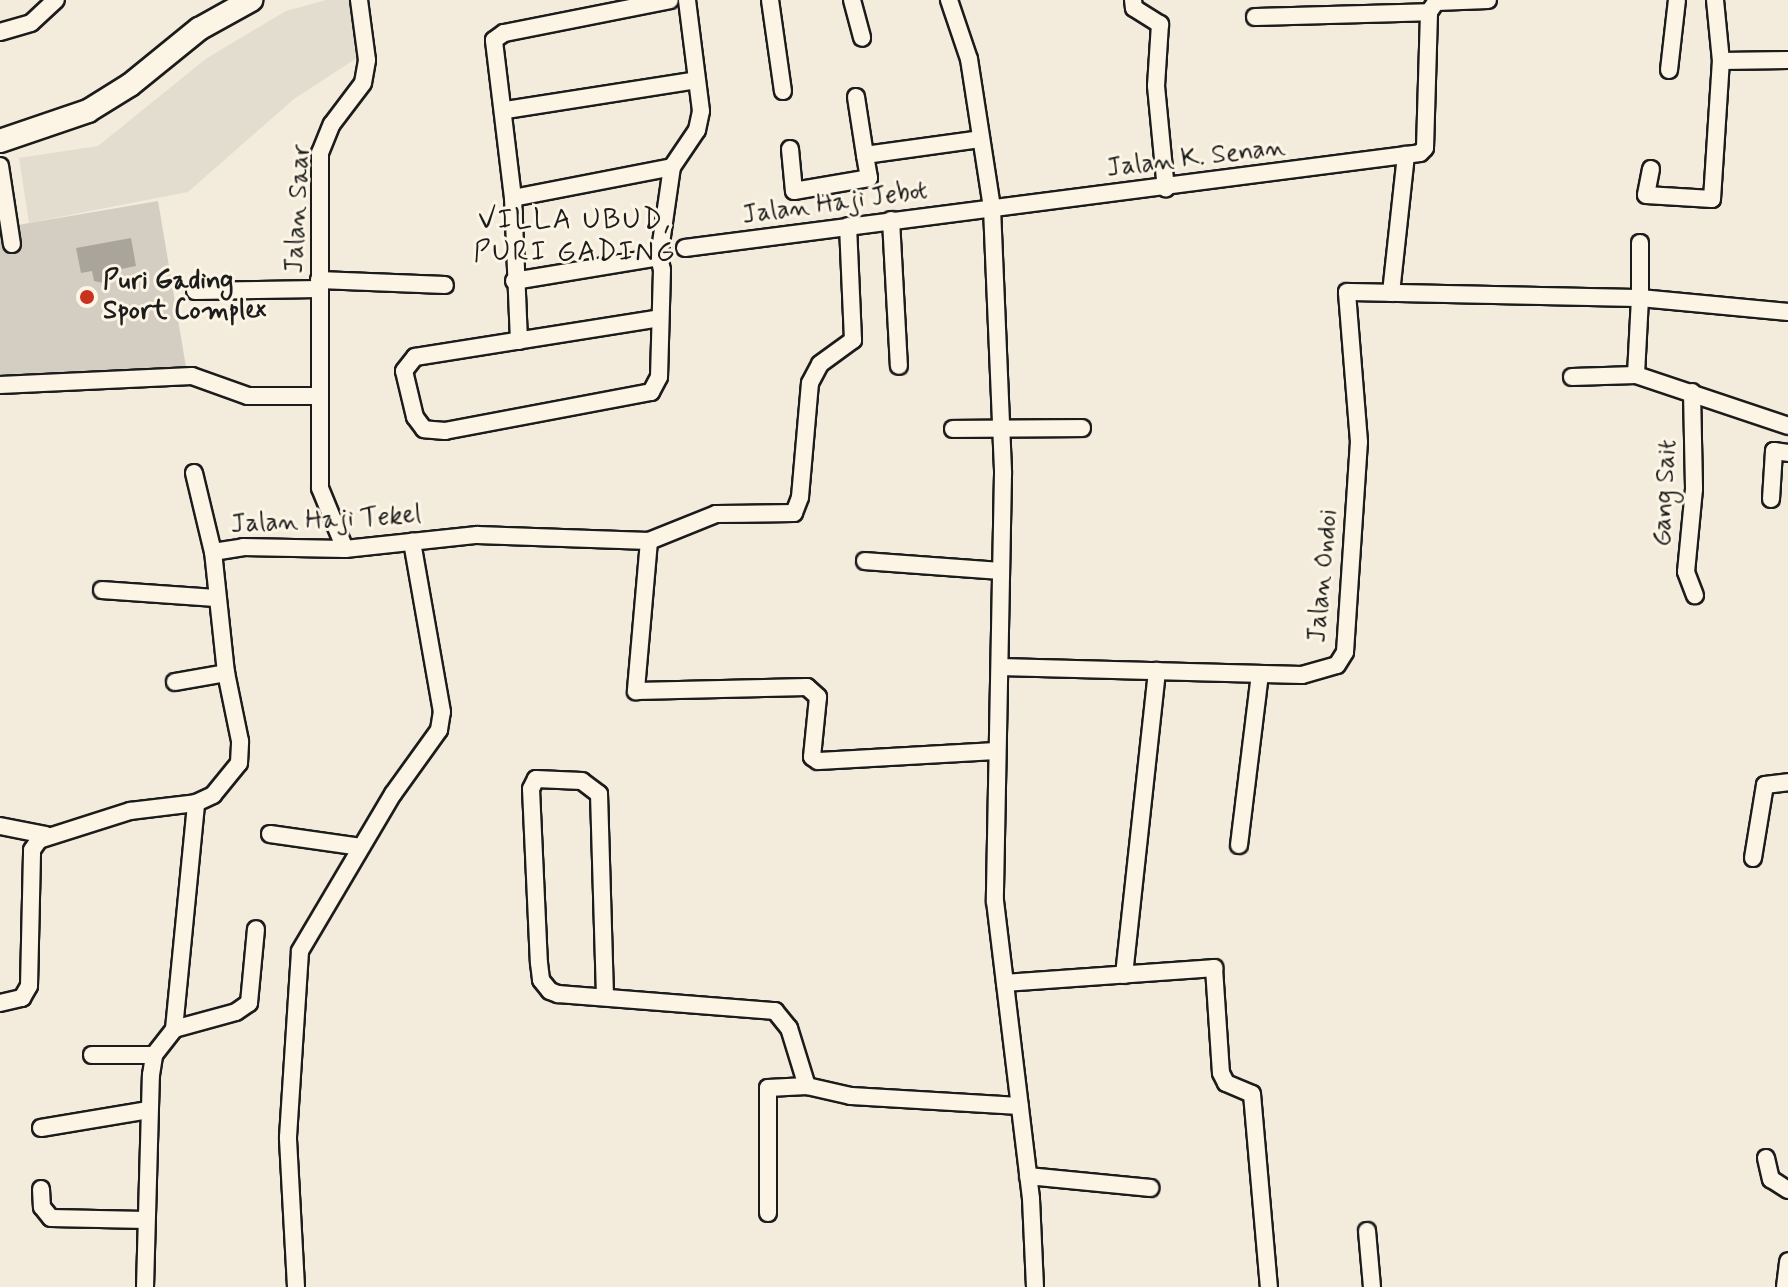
<!DOCTYPE html>
<html>
<head>
<meta charset="utf-8">
<style>
  body { margin:0 }
  #map { position:relative; width:1788px; height:1287px; overflow:hidden; background:#f3ecdd; font-family:Mynerve,sans-serif }
  div>[style] { position:absolute }
  [style*='--x'] { left:calc(var(--x)*1px); top:calc(var(--y)*1px); width:calc(var(--w)*1px); rotate:calc(var(--a)*1deg) }
  .built>* { inset:0; background:#e3ddcf }
  .green>* { inset:0; background:#d3cec1 }
  .water>* { inset:0; background:#aaa59b }
  .roads { filter:drop-shadow(2px 0 #1c1c1c) drop-shadow(-2px 0 #1c1c1c) drop-shadow(0 2px #1c1c1c) drop-shadow(0 -2px #1c1c1c) }
  .street>* { height:16px; margin:-8px; padding:0 8px; transform-origin:8px; border-radius:8px; background:#fcf5e5 }
  .secondary>* { height:22px; margin:-11px; padding:0 11px; transform-origin:11px; border-radius:11px; background:#fcf5e5 }
  .dots>* { width:22px; height:22px; translate:-50% -50%; box-sizing:border-box; border:4px solid #fcf5e5; border-radius:50% }
  span { translate:-50% -50%; white-space:nowrap; text-align:center; line-height:1.15; -webkit-text-stroke:6px #fcf5e5; paint-order:stroke }
  .street-label { font-size:26px; color:#1c1c1c }
  .poi-label { font-size:26px; color:#1c1c1c; font-weight:700 }
  .left { translate:0 -50%; text-align:left }
  .neighbourhood-label { font-size:28px; color:#1c1c1c; letter-spacing:2px }
</style>
</head>
<body>
<div id="map">
  <div class="built">
    <i style="clip-path:polygon(326px 0,355px 0,363px 54px,294px 99px,188px 192px,29px 223px,19px 158px,98px 146px,207px 58px,286px 11px)"></i>
  </div>
  <div class="green">
    <i style="clip-path:polygon(158px 201px,186px 367px,0 380px,0 228px)"></i>
  </div>
  <div class="water">
    <i style="clip-path:polygon(131px 238px,136px 266px,121px 269px,109px 284px,94px 281px,92px 271px,81px 273px,76px 248px)"></i>
  </div>
  <div class="roads">
    <div class="street">
      <i style="--x:770;--y:0;--w:92;--a:81.9"></i>
      <i style="--x:852;--y:0;--w:39;--a:75"></i>
      <i style="--x:949;--y:0;--w:62;--a:71.3"></i>
      <i style="--x:969;--y:59;--w:151;--a:81.2"></i>
      <i style="--x:992;--y:208;--w:266;--a:87.6"></i>
      <i style="--x:1003;--y:474;--w:427;--a:91.1"></i>
      <i style="--x:995;--y:901;--w:300;--a:83.1"></i>
      <i style="--x:1031;--y:1199;--w:88;--a:87.4"></i>
      <i style="--x:1133;--y:0;--w:8;--a:83"></i>
      <i style="--x:1134;--y:8;--w:31;--a:32"></i>
      <i style="--x:1160;--y:24;--w:62;--a:93.7"></i>
      <i style="--x:1156;--y:86;--w:103;--a:84.5"></i>
      <i style="--x:1715;--y:0;--w:61;--a:84.4"></i>
      <i style="--x:1255;--y:17;--w:174;--a:-1.6"></i>
      <i style="--x:0;--y:32;--w:32;--a:-16"></i>
      <i style="--x:31;--y:23;--w:34;--a:-43"></i>
      <i style="--x:1669;--y:70;--w:70;--a:-83.5"></i>
      <i style="--x:856;--y:97;--w:59;--a:81.2"></i>
      <i style="--x:506;--y:110;--w:193;--a:-8.9"></i>
      <i style="--x:790;--y:149;--w:42;--a:84.6"></i>
      <i style="--x:794;--y:191;--w:76;--a:-9.8"></i>
      <i style="--x:869;--y:178;--w:23;--a:-100"></i>
      <i style="--x:865;--y:155;--w:116;--a:-7.9"></i>
      <i style="--x:0;--y:166;--w:79;--a:81.3"></i>
      <i style="--x:1651;--y:169;--w:26;--a:101"></i>
      <i style="--x:1646;--y:195;--w:66;--a:3.5"></i>
      <i style="--x:1712;--y:199;--w:138;--a:-86.3"></i>
      <i style="--x:1721;--y:61;--w:67;--a:-0.9"></i>
      <i style="--x:513;--y:198;--w:162;--a:-11"></i>
      <i style="--x:891;--y:220;--w:146;--a:86.9"></i>
      <i style="--x:1640;--y:243;--w:55;--a:90"></i>
      <i style="--x:1640;--y:298;--w:149;--a:5.4"></i>
      <i style="--x:685;--y:248;--w:741;--a:-7.36"></i>
      <i style="--x:1420;--y:153;--w:7;--a:-45"></i>
      <i style="--x:1425;--y:148;--w:136;--a:-88.3"></i>
      <i style="--x:1429;--y:12;--w:12;--a:-55"></i>
      <i style="--x:1436;--y:2;--w:52;--a:-2.2"></i>
      <i style="--x:659;--y:257;--w:13;--a:77"></i>
      <i style="--x:662;--y:270;--w:107;--a:91.6"></i>
      <i style="--x:659;--y:377;--w:17;--a:118"></i>
      <i style="--x:651;--y:392;--w:210;--a:169.3"></i>
      <i style="--x:445;--y:431;--w:21;--a:-175"></i>
      <i style="--x:424;--y:429;--w:15;--a:-127"></i>
      <i style="--x:415;--y:417;--w:47;--a:-103.4"></i>
      <i style="--x:404;--y:371;--w:18;--a:-52"></i>
      <i style="--x:415;--y:357;--w:248;--a:-9"></i>
      <i style="--x:319;--y:280;--w:126;--a:2.3"></i>
      <i style="--x:514;--y:281;--w:147;--a:-9.4"></i>
      <i style="--x:659;--y:257;--w:91;--a:-81.8"></i>
      <i style="--x:672;--y:167;--w:45;--a:-56"></i>
      <i style="--x:697;--y:130;--w:19;--a:-78"></i>
      <i style="--x:701;--y:111;--w:112;--a:-97.2"></i>
      <i style="--x:195;--y:291;--w:124;--a:-0.9"></i>
      <i style="--x:1391;--y:293;--w:139;--a:-83.8"></i>
      <i style="--x:519;--y:341;--w:143;--a:-92.4"></i>
      <i style="--x:513;--y:198;--w:159;--a:-96.9"></i>
      <i style="--x:494;--y:40;--w:12;--a:-35"></i>
      <i style="--x:504;--y:33;--w:169;--a:-11.2"></i>
      <i style="--x:1572;--y:377;--w:64;--a:-1.8"></i>
      <i style="--x:0;--y:385;--w:192;--a:-2.7"></i>
      <i style="--x:192;--y:376;--w:59;--a:19.7"></i>
      <i style="--x:248;--y:396;--w:70;--a:0"></i>
      <i style="--x:1692;--y:392;--w:97;--a:88.8"></i>
      <i style="--x:1694;--y:489;--w:83;--a:95.5"></i>
      <i style="--x:1686;--y:572;--w:25;--a:69"></i>
      <i style="--x:953;--y:429;--w:129;--a:-0.4"></i>
      <i style="--x:194;--y:473;--w:81;--a:76.5"></i>
      <i style="--x:1771;--y:499;--w:48;--a:-86.4"></i>
      <i style="--x:1774;--y:451;--w:14;--a:8"></i>
      <i style="--x:649;--y:541;--w:151;--a:95"></i>
      <i style="--x:636;--y:691;--w:171;--a:-1.3"></i>
      <i style="--x:807;--y:687;--w:15;--a:42"></i>
      <i style="--x:818;--y:697;--w:60;--a:95.7"></i>
      <i style="--x:812;--y:757;--w:7;--a:34"></i>
      <i style="--x:818;--y:761;--w:179;--a:-3.2"></i>
      <i style="--x:345;--y:549;--w:66;--a:-112.3"></i>
      <i style="--x:320;--y:488;--w:335;--a:-90"></i>
      <i style="--x:320;--y:153;--w:31;--a:-68"></i>
      <i style="--x:332;--y:124;--w:51;--a:-52.9"></i>
      <i style="--x:363;--y:83;--w:23;--a:-80"></i>
      <i style="--x:367;--y:60;--w:61;--a:-97.6"></i>
      <i style="--x:865;--y:561;--w:135;--a:4.2"></i>
      <i style="--x:102;--y:590;--w:113;--a:4"></i>
      <i style="--x:1000;--y:667;--w:302;--a:1.5"></i>
      <i style="--x:1302;--y:675;--w:36;--a:-16"></i>
      <i style="--x:1337;--y:665;--w:15;--a:-58"></i>
      <i style="--x:1345;--y:652;--w:210;--a:-86.2"></i>
      <i style="--x:1359;--y:442;--w:150;--a:-94.6"></i>
      <i style="--x:1347;--y:292;--w:293;--a:1.2"></i>
      <i style="--x:1640;--y:298;--w:77;--a:93"></i>
      <i style="--x:1636;--y:375;--w:160;--a:18.5"></i>
      <i style="--x:175;--y:682;--w:52;--a:-10"></i>
      <i style="--x:0;--y:826;--w:47;--a:11.1"></i>
      <i style="--x:270;--y:834;--w:92;--a:8.1"></i>
      <i style="--x:1239;--y:845;--w:172;--a:-83"></i>
      <i style="--x:1753;--y:858;--w:74;--a:-80.7"></i>
      <i style="--x:1765;--y:785;--w:23;--a:-7"></i>
      <i style="--x:1124;--y:975;--w:306;--a:-83.8"></i>
      <i style="--x:1005;--y:983;--w:210;--a:-4.1"></i>
      <i style="--x:1214;--y:968;--w:105;--a:86.2"></i>
      <i style="--x:1221;--y:1073;--w:11;--a:63"></i>
      <i style="--x:1226;--y:1083;--w:28;--a:23"></i>
      <i style="--x:1252;--y:1094;--w:194;--a:85"></i>
      <i style="--x:605;--y:996;--w:202;--a:-91.7"></i>
      <i style="--x:599;--y:794;--w:21;--a:-143"></i>
      <i style="--x:582;--y:781;--w:46;--a:-177.5"></i>
      <i style="--x:536;--y:779;--w:11;--a:117"></i>
      <i style="--x:531;--y:789;--w:174;--a:87.4"></i>
      <i style="--x:539;--y:963;--w:17;--a:83"></i>
      <i style="--x:541;--y:980;--w:14;--a:51"></i>
      <i style="--x:550;--y:991;--w:9;--a:21"></i>
      <i style="--x:558;--y:994;--w:218;--a:4.5"></i>
      <i style="--x:775;--y:1011;--w:22;--a:51"></i>
      <i style="--x:789;--y:1028;--w:61;--a:72.8"></i>
      <i style="--x:807;--y:1086;--w:45;--a:12.8"></i>
      <i style="--x:851;--y:1096;--w:169;--a:3.4"></i>
      <i style="--x:0;--y:1003;--w:23;--a:-13"></i>
      <i style="--x:22;--y:998;--w:14;--a:-60"></i>
      <i style="--x:29;--y:986;--w:136;--a:-88.7"></i>
      <i style="--x:32;--y:850;--w:12;--a:-55"></i>
      <i style="--x:39;--y:840;--w:96;--a:-17.7"></i>
      <i style="--x:130;--y:811;--w:66;--a:-6.9"></i>
      <i style="--x:196;--y:803;--w:19;--a:-25"></i>
      <i style="--x:213;--y:795;--w:41;--a:-50.9"></i>
      <i style="--x:239;--y:763;--w:22;--a:-87"></i>
      <i style="--x:240;--y:741;--w:69;--a:-101.6"></i>
      <i style="--x:226;--y:673;--w:122;--a:-96.1"></i>
      <i style="--x:213;--y:552;--w:30;--a:-9"></i>
      <i style="--x:243;--y:547;--w:102;--a:1.1"></i>
      <i style="--x:345;--y:549;--w:133;--a:-6.1"></i>
      <i style="--x:477;--y:535;--w:172;--a:2"></i>
      <i style="--x:649;--y:541;--w:72;--a:-21.9"></i>
      <i style="--x:716;--y:514;--w:78;--a:-0.7"></i>
      <i style="--x:794;--y:513;--w:17;--a:-69"></i>
      <i style="--x:800;--y:497;--w:114;--a:-85"></i>
      <i style="--x:810;--y:383;--w:21;--a:-62"></i>
      <i style="--x:820;--y:364;--w:41;--a:-36"></i>
      <i style="--x:853;--y:340;--w:114;--a:-92.5"></i>
      <i style="--x:174;--y:1029;--w:64;--a:-15.3"></i>
      <i style="--x:236;--y:1012;--w:16;--a:-35"></i>
      <i style="--x:249;--y:1003;--w:74;--a:-84.6"></i>
      <i style="--x:92;--y:1055;--w:62;--a:0"></i>
      <i style="--x:41;--y:1128;--w:109;--a:-9.5"></i>
      <i style="--x:1766;--y:1158;--w:22;--a:77"></i>
      <i style="--x:1771;--y:1179;--w:20;--a:33"></i>
      <i style="--x:1028;--y:1176;--w:123;--a:5.6"></i>
      <i style="--x:41;--y:1189;--w:18;--a:87"></i>
      <i style="--x:42;--y:1207;--w:14;--a:51"></i>
      <i style="--x:51;--y:1218;--w:95;--a:1.2"></i>
      <i style="--x:768;--y:1213;--w:125;--a:-90"></i>
      <i style="--x:768;--y:1088;--w:39;--a:-3"></i>
      <i style="--x:1367;--y:1231;--w:56;--a:84.9"></i>
      <i style="--x:145;--y:1287;--w:212;--a:-88.4"></i>
      <i style="--x:151;--y:1075;--w:20;--a:-81"></i>
      <i style="--x:154;--y:1055;--w:33;--a:-52"></i>
      <i style="--x:174;--y:1029;--w:227;--a:-84.4"></i>
      <i style="--x:296;--y:1287;--w:150;--a:-93.1"></i>
      <i style="--x:288;--y:1137;--w:186;--a:-86.3"></i>
      <i style="--x:300;--y:951;--w:182;--a:-59.4"></i>
      <i style="--x:393;--y:794;--w:79;--a:-54.3"></i>
      <i style="--x:439;--y:730;--w:18;--a:-81"></i>
      <i style="--x:442;--y:712;--w:173;--a:-100"></i>
      <i style="--x:1785;--y:1287;--w:26;--a:-83"></i>
    </div>
    <div class="secondary">
      <i style="--x:0;--y:141;--w:93;--a:-18.8"></i>
      <i style="--x:88;--y:111;--w:49;--a:-31.8"></i>
      <i style="--x:130;--y:85;--w:89;--a:-39.1"></i>
      <i style="--x:199;--y:29;--w:60;--a:-29.1"></i>
    </div>
  </div>
  <div class="dots">
    <i style="left:87px;top:297px;background:#c8321e"></i>
  </div>
  <div class="street-label">
    <span style="left:1196px;top:159px;rotate:-7deg">Jalan K. Senan</span>
    <span style="left:835px;top:204px;rotate:-8deg">Jalan Haji Jebot</span>
    <span style="left:299px;top:209px;rotate:-87deg">Jalan Saar</span>
    <span style="left:1666px;top:493px;rotate:-87deg">Gang Sait</span>
    <span style="left:326px;top:521px;rotate:-3deg">Jalan Haji Tekel</span>
    <span style="left:1324px;top:576px;rotate:-85deg">Jalan Ondoi</span>
  </div>
  <div class="poi-label">
    <span class="left" style="left:103px;top:297px">Puri Gading<br>Sport Complex</span>
  </div>
  <div class="neighbourhood-label">
    <span style="left:575px;top:237px">VILLA UBUD,<br>PURI GADING</span>
  </div>
</div>
</body>
</html>
